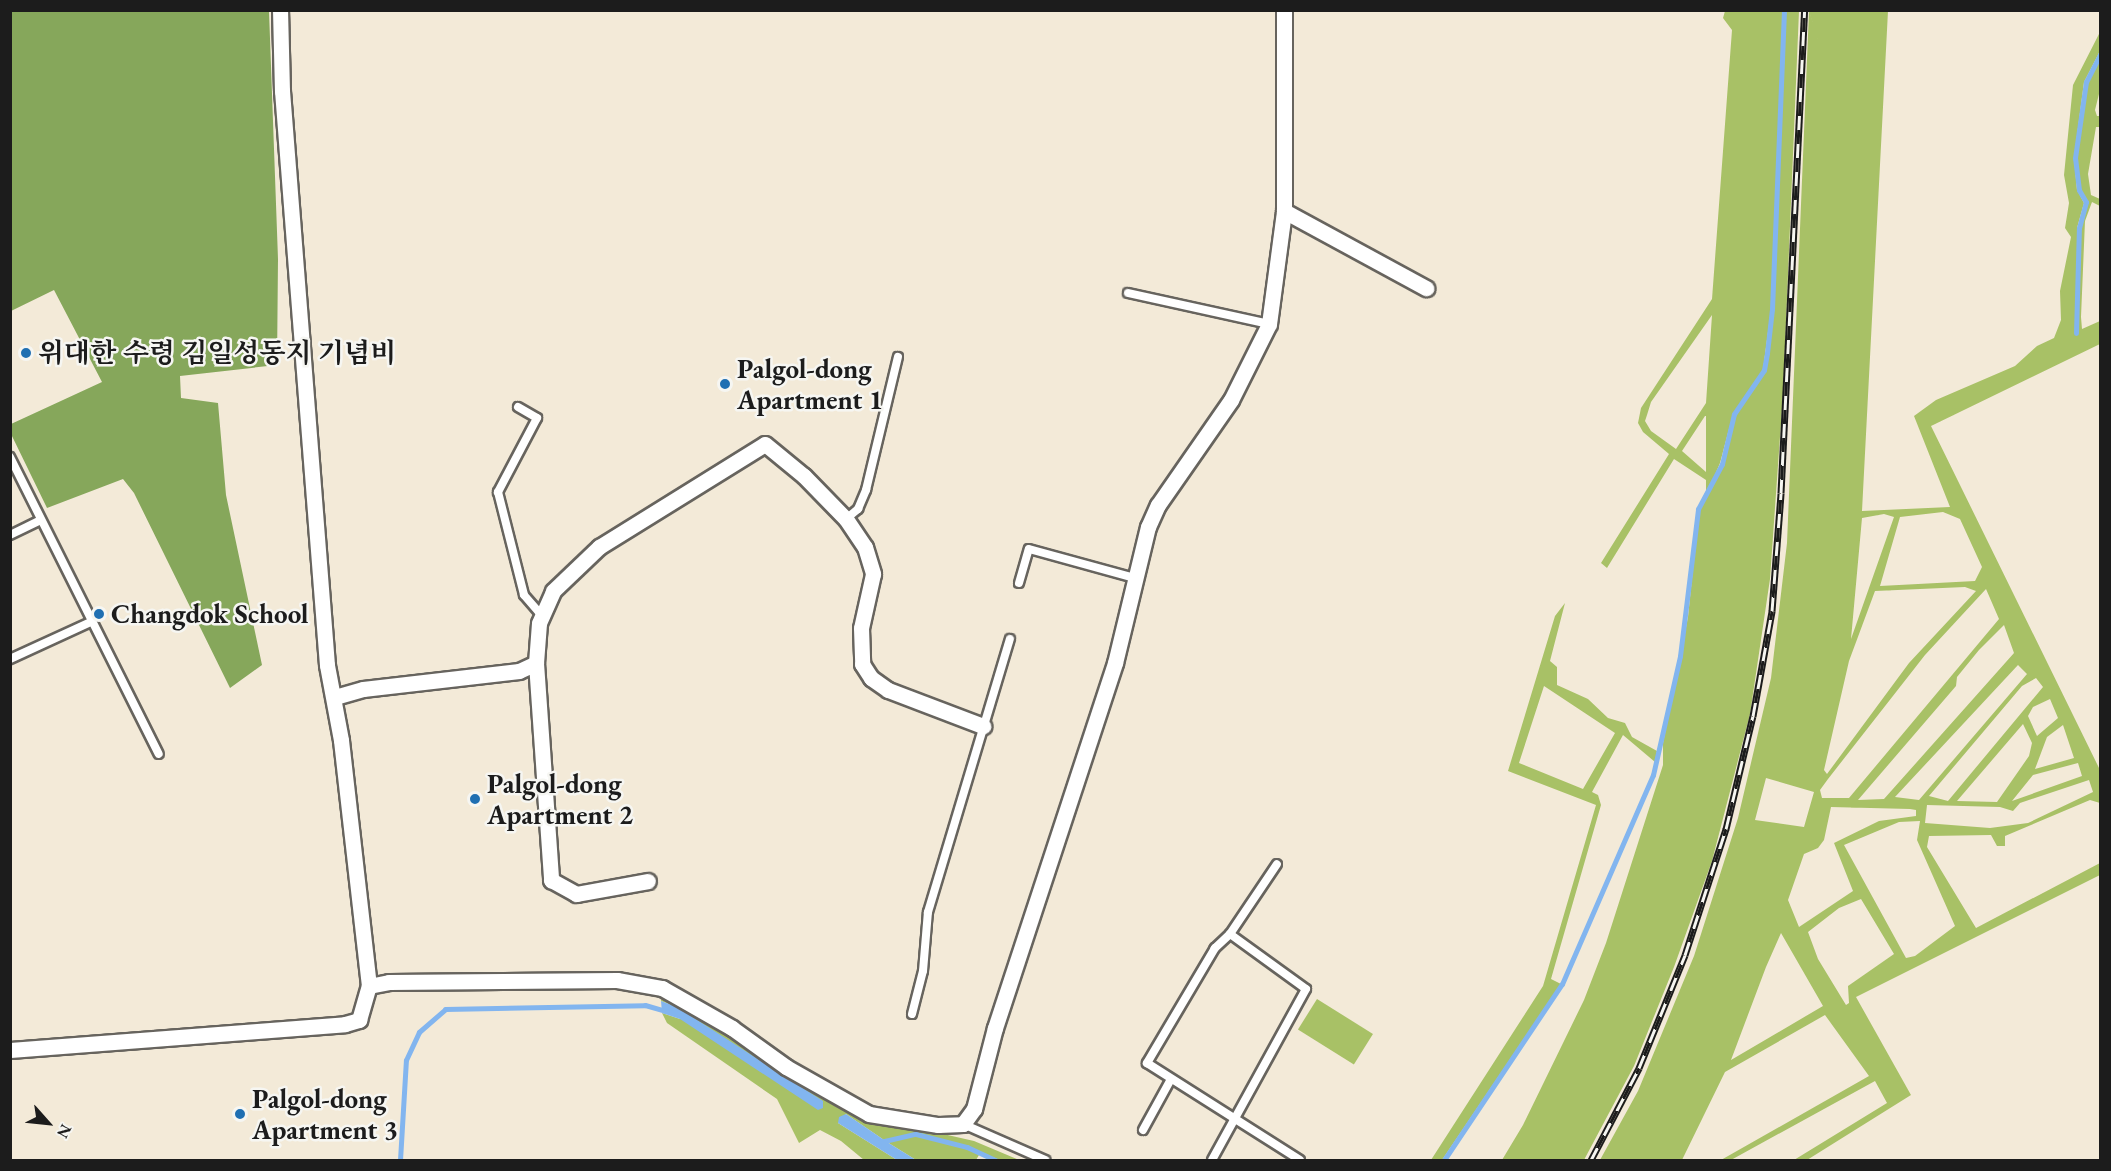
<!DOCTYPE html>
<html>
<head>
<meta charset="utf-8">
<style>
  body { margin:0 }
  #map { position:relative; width:2111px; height:1171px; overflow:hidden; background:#f3ead8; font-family:"EB Garamond","Noto Serif KR",serif }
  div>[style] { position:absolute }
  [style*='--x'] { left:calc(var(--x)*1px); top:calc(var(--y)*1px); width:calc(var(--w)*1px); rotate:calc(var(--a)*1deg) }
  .green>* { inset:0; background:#a8c166; transform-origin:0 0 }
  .forest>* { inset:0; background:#86a75b }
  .water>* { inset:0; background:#82b5ef }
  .stream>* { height:5px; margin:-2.5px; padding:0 2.5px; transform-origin:2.5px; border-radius:2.5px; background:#82b5ef }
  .roads { filter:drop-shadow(2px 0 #67645e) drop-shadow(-2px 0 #67645e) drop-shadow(0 2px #67645e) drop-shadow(0 -2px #67645e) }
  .lane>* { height:8px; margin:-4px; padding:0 4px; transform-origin:4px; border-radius:4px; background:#fff }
  .street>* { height:15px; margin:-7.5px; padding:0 7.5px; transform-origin:7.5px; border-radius:7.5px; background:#fff }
  .rail>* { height:7px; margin-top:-3.5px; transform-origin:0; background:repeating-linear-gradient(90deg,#f6f6f2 0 14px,#1c1c1c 0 28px); box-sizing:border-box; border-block:2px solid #1c1c1c }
  .dots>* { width:16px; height:16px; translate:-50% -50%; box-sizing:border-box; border:3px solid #f6f6f2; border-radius:50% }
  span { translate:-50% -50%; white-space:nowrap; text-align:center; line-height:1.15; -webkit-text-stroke:5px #f6f6f2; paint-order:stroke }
  .poi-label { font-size:27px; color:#1c1c1c; font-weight:700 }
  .left { translate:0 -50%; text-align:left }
  .frame { position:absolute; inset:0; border:12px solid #1c1c1c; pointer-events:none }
  .north { position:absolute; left:18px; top:1093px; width:60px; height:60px; -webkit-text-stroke:4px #f6f6f2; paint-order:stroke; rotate:117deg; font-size:16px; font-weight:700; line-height:24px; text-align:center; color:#1c1c1c }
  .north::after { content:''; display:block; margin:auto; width:21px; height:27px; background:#1c1c1c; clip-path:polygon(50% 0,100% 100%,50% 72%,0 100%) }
</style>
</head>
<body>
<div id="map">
  <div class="green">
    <i style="clip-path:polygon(evenodd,1725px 11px,1783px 11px,1771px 309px,1763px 370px,1733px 414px,1720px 463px,1706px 496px,1706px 480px,1674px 459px,1607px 568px,1601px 563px,1669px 454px,1643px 432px,1638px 423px,1641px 408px,1712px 299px,1732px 30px,1723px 18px,1725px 11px,1712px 315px,1706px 403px,1676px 449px,1651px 431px,1645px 421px,1647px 415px,1651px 402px,1712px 315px,1725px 11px,1705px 416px,1706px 416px,1706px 472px,1682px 451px,1705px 416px)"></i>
    <i style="clip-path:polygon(1785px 11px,1799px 11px,1783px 394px,1770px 579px,1750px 714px,1712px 861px,1674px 967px,1634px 1066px,1584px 1160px,1502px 1160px,1523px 1125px,1584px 1000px,1606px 943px,1663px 765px,1663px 743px,1688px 617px,1699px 510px,1723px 464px,1736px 415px,1765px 371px,1773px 310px)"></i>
    <i style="clip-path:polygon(evenodd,1809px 11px,1888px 11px,1862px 511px,1950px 507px,1914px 416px,1936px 400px,2015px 366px,2037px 346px,2054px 338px,2061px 320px,2060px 291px,2071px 237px,2065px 228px,2069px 203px,2064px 175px,2073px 85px,2100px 32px,2100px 51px,2084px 82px,2074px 158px,2077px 190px,2084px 203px,2077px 228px,2077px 333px,2080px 228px,2087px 202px,2080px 189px,2077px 158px,2087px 83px,2100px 57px,2100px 90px,2095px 110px,2097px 116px,2100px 116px,2100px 127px,2096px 127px,2088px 174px,2091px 195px,2100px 199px,2100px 206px,2092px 202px,2085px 221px,2081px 317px,2082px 329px,2100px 321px,2100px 344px,1931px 426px,2100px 770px,2100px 803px,2090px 800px,2005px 836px,2005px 846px,1997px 846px,1991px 835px,1929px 836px,1927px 847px,1976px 928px,2100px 863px,2100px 875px,1856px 997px,1911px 1095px,1807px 1160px,1794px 1160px,1887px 1103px,1875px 1081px,1731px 1160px,1721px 1160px,1869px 1076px,1825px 1015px,1725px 1072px,1682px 1160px,1600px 1160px,1638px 1091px,1694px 956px,1738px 818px,1771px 678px,1787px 543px,1809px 11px,1943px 512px,1960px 519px,1982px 567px,1975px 581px,1880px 586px,1900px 517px,1943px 512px,1809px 11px,1884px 514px,1894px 517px,1851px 639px,1862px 518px,1884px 514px,1809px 11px,1965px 587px,1976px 591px,1909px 663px,1827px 774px,1824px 770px,1849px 661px,1875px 591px,1965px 587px,1809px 11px,1986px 589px,1999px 619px,1849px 798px,1822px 798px,1820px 790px,1828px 779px,1925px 655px,1986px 589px,1809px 11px,2004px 625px,2014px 653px,1884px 799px,1858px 800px,1956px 686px,1957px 677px,1979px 650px,2004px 625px,1809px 11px,2018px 665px,2027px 674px,1919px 800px,1895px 797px,2018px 665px,1809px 11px,2036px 678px,2043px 687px,1948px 801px,1929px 796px,2022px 686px,2036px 678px,1809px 11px,2050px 699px,2058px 718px,2037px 736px,2028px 716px,2033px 707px,2050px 699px,1809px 11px,2023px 724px,2032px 743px,2029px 756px,1997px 802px,1957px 801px,2023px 724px,1809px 11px,2063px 725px,2074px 758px,2035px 769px,2047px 737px,2063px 725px,1809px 11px,2078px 763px,2082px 776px,2012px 801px,2033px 775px,2078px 763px,1809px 11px,1766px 778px,1814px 792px,1804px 827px,1755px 820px,1766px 778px,1809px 11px,2089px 780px,2093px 792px,2028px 823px,1990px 828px,1925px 823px,1927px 805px,2000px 807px,2013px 811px,2020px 803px,2089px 780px,1809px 11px,1831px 807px,1910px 809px,1916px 810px,1916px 816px,1879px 821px,1834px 843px,1853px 891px,1799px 927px,1788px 900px,1804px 854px,1818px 848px,1824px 840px,1831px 807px,1809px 11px,1920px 821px,1917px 840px,1955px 926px,1915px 956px,1906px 958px,1844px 845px,1899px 822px,1920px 821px,1809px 11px,1861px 899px,1894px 954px,1848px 986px,1849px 1003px,1846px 1005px,1818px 959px,1808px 932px,1839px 908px,1861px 899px,1809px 11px,1781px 933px,1823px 1006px,1731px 1060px,1766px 967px,1781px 933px)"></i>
    <i style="clip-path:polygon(evenodd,1565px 603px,1550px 661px,1557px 667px,1557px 685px,1588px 699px,1608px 718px,1625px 723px,1632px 737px,1657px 751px,1655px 762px,1623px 735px,1592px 792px,1598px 795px,1601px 805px,1551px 979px,1561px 984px,1442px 1160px,1431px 1160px,1543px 986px,1596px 805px,1508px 771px,1555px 616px,1565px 603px,1544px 686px,1615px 733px,1583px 789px,1519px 763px,1544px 686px)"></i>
    <i style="clip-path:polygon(662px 994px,864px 1116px,974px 1141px,1019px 1160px,999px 1160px,968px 1146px,916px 1133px,884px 1140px,846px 1114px,838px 1123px,897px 1160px,864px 1160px,841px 1141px,820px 1130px,799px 1143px,777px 1099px,667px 1023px,662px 1013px,680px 1019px,677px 1007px,661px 1001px)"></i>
    <i style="left:1317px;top:999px;width:66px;height:36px;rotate:32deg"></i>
    <i style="clip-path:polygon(916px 1135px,967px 1148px,979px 1155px,976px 1160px,916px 1160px,887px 1142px)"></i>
  </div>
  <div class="forest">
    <i style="clip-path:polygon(11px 10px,269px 11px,278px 259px,277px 365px,180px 376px,181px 398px,218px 403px,226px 495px,262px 665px,230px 688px,134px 493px,123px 479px,47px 508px,11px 434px,11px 424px,102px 382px,54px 290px,11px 311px)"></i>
  </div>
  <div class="water">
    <i style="clip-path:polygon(661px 1001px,677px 1007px,823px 1101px,823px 1108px,818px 1110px,680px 1019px,662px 1013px)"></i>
    <i style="clip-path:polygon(846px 1114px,887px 1142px,916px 1160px,897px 1160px,838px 1123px,839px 1117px)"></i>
  </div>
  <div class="stream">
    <i style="--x:2076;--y:333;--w:105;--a:-88.4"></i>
    <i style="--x:2079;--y:228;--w:27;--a:-75"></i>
    <i style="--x:2086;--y:202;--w:14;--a:-120"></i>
    <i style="--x:2079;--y:190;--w:32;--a:-97"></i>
    <i style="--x:2075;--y:158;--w:77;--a:-81.8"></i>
    <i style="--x:2086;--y:82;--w:31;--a:-63"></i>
    <i style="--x:880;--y:1142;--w:37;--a:-13"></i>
    <i style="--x:916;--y:1134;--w:53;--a:14.3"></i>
    <i style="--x:967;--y:1147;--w:31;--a:25"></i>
    <i style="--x:400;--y:1160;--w:100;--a:-86.6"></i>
    <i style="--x:406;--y:1060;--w:31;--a:-65"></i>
    <i style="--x:419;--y:1032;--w:35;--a:-41"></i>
    <i style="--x:445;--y:1009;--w:200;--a:-1.1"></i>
    <i style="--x:645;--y:1005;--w:22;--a:16"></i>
    <i style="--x:1444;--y:1160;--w:212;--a:-56.2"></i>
    <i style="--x:1562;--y:984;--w:228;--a:-66.5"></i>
    <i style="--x:1653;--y:775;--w:122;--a:-77.2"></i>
    <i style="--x:1680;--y:656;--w:148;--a:-83"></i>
    <i style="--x:1698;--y:509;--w:51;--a:-61.9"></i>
    <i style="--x:1722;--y:464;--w:51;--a:-76.5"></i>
    <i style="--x:1734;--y:414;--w:53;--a:-55.7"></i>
    <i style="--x:1764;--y:370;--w:17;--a:-80"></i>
    <i style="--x:1767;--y:353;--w:44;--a:-83.5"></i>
    <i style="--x:1772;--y:309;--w:299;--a:-87.7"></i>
  </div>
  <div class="roads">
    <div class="lane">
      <i style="--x:1128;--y:293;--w:144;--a:12.4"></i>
      <i style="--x:518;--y:407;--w:22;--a:30"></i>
      <i style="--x:537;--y:418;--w:84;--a:117.8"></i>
      <i style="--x:498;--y:492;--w:106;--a:75.8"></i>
      <i style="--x:524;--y:595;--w:28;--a:49"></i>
      <i style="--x:10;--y:457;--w:332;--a:63.4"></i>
      <i style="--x:846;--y:519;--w:16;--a:-40"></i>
      <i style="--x:858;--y:509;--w:21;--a:-67"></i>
      <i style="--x:866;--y:490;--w:137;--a:-76.5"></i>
      <i style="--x:10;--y:535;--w:34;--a:-26"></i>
      <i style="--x:1019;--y:583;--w:35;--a:-74"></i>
      <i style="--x:1029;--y:549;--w:110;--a:15.3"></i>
      <i style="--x:10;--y:659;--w:89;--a:-24.6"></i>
      <i style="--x:1230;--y:934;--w:21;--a:137"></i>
      <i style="--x:1215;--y:948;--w:134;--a:120.6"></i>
      <i style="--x:1147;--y:1063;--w:181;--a:32.4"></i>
      <i style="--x:912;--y:1014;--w:44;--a:-75.7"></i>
      <i style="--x:923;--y:971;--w:59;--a:-85.2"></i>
      <i style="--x:928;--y:912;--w:285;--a:-73.3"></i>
      <i style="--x:963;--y:1124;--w:90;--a:23.7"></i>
      <i style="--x:1143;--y:1130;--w:58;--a:-61.2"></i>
      <i style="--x:1212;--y:1160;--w:195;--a:-61.2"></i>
      <i style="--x:1306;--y:989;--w:94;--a:-144.1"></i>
      <i style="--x:1230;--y:934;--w:84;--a:-56.1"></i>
    </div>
    <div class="street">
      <i style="--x:1284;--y:10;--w:201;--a:90"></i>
      <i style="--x:1284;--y:211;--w:162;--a:28.5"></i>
      <i style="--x:536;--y:663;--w:218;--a:86"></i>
      <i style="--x:551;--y:880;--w:29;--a:29"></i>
      <i style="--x:576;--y:894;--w:73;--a:-10.2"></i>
      <i style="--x:335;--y:697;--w:29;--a:-16"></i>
      <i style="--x:363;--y:689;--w:157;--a:-6.6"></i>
      <i style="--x:519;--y:671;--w:19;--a:-25"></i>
      <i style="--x:536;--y:663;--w:40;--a:-85.7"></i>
      <i style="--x:539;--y:623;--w:35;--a:-66"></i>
      <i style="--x:553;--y:591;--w:64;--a:-43.7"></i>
      <i style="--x:599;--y:547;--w:195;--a:-31.8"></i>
      <i style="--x:765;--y:444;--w:50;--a:39.4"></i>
      <i style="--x:804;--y:476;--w:60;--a:45.7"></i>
      <i style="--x:846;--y:519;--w:34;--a:56"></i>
      <i style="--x:865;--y:547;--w:28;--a:73"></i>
      <i style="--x:873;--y:574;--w:55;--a:102.5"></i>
      <i style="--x:861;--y:628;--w:36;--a:88"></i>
      <i style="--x:862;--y:664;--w:17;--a:57"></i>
      <i style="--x:871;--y:678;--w:21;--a:35"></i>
      <i style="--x:888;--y:690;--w:102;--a:20.8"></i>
      <i style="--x:369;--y:986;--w:20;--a:-11"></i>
      <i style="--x:389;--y:982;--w:228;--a:-0.5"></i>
      <i style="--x:617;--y:980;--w:46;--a:10.1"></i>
      <i style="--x:662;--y:988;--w:81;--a:29.7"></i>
      <i style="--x:732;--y:1028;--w:67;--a:35.8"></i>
      <i style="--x:786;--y:1067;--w:95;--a:29.5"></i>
      <i style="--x:869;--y:1114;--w:70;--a:9.1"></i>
      <i style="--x:938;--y:1125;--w:25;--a:-2"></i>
      <i style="--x:963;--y:1124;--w:19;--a:-54"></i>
      <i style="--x:974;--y:1109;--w:84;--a:-75.5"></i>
      <i style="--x:995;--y:1028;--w:384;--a:-71.8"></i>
      <i style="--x:1115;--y:663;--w:140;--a:-76.4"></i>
      <i style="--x:1148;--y:527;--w:24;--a:-66"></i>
      <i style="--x:1158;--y:505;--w:128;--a:-55.2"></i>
      <i style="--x:1231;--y:400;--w:85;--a:-63.4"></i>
      <i style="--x:1269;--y:324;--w:114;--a:-82.4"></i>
      <i style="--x:10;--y:1050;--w:336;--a:-4.4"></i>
      <i style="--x:345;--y:1024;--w:15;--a:-16"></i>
      <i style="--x:359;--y:1020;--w:35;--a:-74"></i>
      <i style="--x:369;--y:986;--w:248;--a:-96.5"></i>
      <i style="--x:341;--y:740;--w:76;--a:-100.6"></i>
      <i style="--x:327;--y:665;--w:576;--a:-94.48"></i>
      <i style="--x:282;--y:91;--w:81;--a:-91.4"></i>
    </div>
  </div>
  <div class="rail">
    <i style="--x:1591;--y:1160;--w:104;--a:-62.4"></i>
    <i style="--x:1639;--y:1068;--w:122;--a:-67.8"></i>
    <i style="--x:1685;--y:955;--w:133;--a:-72"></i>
    <i style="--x:1726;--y:829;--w:116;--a:-76.6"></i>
    <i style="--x:1753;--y:716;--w:107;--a:-79.7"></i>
    <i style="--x:1772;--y:611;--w:118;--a:-85.6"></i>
    <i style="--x:1781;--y:493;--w:484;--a:-87.2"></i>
  </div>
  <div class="dots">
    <i style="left:26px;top:353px;background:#1f6fb2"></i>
    <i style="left:725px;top:384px;background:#1f6fb2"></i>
    <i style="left:99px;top:614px;background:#1f6fb2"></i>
    <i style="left:475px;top:799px;background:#1f6fb2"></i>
    <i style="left:240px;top:1114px;background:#1f6fb2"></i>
  </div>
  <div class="poi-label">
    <span class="left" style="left:38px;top:353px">위대한 수령 김일성동지 기념비</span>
    <span class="left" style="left:737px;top:384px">Palgol-dong<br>Apartment 1</span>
    <span class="left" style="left:111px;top:614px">Changdok School</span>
    <span class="left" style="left:487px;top:799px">Palgol-dong<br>Apartment 2</span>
    <span class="left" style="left:252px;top:1114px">Palgol-dong<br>Apartment 3</span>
  </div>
  <div class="frame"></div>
  <div class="north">N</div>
</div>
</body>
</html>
